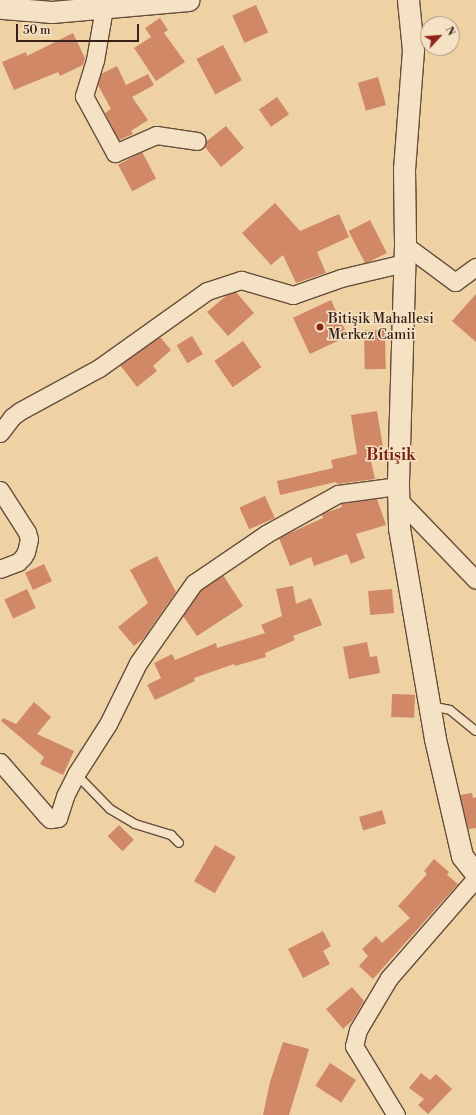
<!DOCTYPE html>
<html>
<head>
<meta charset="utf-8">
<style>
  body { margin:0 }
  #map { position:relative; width:476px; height:1115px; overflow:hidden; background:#efd2a4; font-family:"Libre Bodoni",serif }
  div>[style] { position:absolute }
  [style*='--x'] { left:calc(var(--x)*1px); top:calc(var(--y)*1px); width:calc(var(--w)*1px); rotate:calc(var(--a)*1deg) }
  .building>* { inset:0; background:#d08867; transform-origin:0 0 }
  .roads { filter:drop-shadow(1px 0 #664d3c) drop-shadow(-1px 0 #664d3c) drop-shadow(0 1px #664d3c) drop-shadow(0 -1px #664d3c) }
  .service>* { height:8px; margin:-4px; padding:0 4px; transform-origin:4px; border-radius:4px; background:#f5e2c4 }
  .minor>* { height:17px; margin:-8.5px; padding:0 8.5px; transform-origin:8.5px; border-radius:8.5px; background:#f5e2c4 }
  .tertiary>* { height:21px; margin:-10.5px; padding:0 10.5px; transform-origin:10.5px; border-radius:10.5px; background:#f5e2c4 }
  .dots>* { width:11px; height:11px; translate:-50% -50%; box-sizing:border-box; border:2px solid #f5e2c4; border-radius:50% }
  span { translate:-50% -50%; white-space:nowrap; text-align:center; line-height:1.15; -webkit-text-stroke:3px #f5e2c4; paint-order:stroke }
  .poi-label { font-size:14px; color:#382119 }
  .left { translate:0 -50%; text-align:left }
  .quarter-label { font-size:16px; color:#7a1f14; font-weight:700 }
  .north { position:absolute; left:420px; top:16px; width:40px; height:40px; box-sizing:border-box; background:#f5e2c4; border:1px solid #a99580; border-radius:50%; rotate:64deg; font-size:11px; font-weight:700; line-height:16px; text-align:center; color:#382119 }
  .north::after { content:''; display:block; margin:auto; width:14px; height:18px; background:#8f2418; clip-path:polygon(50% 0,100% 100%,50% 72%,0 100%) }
  .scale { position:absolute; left:16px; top:24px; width:123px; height:18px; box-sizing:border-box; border:2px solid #382119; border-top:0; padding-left:5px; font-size:12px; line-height:14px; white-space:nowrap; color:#382119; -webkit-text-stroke:3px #f5e2c4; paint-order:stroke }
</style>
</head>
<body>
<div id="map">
  <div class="building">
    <i style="left:256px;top:5px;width:30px;height:26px;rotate:66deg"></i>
    <i style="clip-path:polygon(160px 18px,168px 30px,164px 33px,185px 62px,156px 81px,134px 48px,151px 37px,145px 28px)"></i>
    <i style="clip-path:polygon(73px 33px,85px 58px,83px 65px,60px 76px,58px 72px,14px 90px,2px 62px,26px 52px,27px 56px)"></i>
    <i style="left:223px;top:45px;width:40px;height:30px;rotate:62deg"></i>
    <i style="clip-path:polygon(117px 66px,126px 85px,148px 74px,154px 85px,132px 97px,148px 120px,131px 131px,133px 134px,119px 140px,105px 113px,111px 109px,98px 85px,101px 74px)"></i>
    <i style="left:378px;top:77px;width:29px;height:21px;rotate:74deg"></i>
    <i style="left:277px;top:97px;width:21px;height:22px;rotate:55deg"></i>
    <i style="clip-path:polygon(226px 126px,244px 148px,221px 167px,205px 147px,207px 141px)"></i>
    <i style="left:142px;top:152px;width:30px;height:27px;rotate:62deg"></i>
    <i style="clip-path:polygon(275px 203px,300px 231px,339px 214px,349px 237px,317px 252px,326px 273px,296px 283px,283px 255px,271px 265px,242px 233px)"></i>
    <i style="left:370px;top:220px;width:37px;height:24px;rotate:63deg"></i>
    <i style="clip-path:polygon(236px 292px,254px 313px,228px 336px,207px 312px,227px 295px)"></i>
    <i style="clip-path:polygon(476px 294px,476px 342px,452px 321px)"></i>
    <i style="left:331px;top:300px;width:40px;height:42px;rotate:65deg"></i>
    <i style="left:385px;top:330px;width:39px;height:21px;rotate:89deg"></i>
    <i style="left:192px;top:336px;width:21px;height:18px;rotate:59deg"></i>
    <i style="clip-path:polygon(160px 337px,171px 350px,153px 366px,157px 371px,137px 387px,120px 365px)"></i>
    <i style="left:243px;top:341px;width:32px;height:35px;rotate:55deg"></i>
    <i style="clip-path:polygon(377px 411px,385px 459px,371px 461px,375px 479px,337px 484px,336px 482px,280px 495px,277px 481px,333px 468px,331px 460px,357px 454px,351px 415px)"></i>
    <i style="left:265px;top:496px;width:24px;height:28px;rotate:66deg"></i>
    <i style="clip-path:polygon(377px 499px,386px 525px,356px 534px,365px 558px,351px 564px,347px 554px,314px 566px,311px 557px,290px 566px,279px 538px,323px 518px,322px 514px,342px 507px,341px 504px)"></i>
    <i style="clip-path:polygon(157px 556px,176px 592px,143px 639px,134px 646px,118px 627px,148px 603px,130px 570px)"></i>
    <i style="left:44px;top:564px;width:19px;height:21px;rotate:65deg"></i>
    <i style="clip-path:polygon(223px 575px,243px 606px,197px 636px,183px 616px,201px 590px)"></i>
    <i style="clip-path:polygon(293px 586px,296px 604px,311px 598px,322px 625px,293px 636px,295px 640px,265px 653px,266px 657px,235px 666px,234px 664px,194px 678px,195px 681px,155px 700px,147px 685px,161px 678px,154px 663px,172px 654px,175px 660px,216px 643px,217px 648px,265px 633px,261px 625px,282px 616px,276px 589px)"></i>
    <i style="left:27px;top:589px;width:21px;height:25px;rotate:65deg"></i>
    <i style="left:392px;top:589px;width:24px;height:24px;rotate:85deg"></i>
    <i style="clip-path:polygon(367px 642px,370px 657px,377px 656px,380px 673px,349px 679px,343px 647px)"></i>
    <i style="left:392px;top:694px;width:23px;height:23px;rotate:2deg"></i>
    <i style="clip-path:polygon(34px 702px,51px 717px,37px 734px,74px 751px,63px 775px,40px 764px,44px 757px,1px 721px,3px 718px,16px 724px)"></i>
    <i style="clip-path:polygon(472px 793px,473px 798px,476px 797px,476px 828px,468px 829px,460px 795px)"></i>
    <i style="left:382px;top:810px;width:14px;height:24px;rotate:73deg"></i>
    <i style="left:119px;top:825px;width:21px;height:16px;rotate:45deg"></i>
    <i style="left:215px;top:845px;width:24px;height:42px;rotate:30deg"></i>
    <i style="clip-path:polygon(434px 859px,449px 872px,447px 875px,458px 884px,373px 979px,359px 966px,368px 956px,362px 949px,376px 936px,382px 943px,410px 918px,398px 906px,427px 874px,424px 871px)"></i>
    <i style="clip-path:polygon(323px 931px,331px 946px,323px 951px,330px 964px,303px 978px,288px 949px)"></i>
    <i style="clip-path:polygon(352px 987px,364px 1001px,352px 1021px,343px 1029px,326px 1009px)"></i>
    <i style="clip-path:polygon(283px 1042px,309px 1049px,289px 1115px,263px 1115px,270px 1082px)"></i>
    <i style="left:330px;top:1063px;width:31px;height:27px;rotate:33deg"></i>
    <i style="clip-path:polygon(421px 1073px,430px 1080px,436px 1074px,452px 1089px,428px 1114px,418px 1105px,424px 1099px,409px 1088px)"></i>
  </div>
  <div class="roads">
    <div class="service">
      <i style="--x:431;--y:706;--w:19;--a:12"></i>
      <i style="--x:450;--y:710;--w:33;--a:39"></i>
      <i style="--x:76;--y:774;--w:49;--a:45.8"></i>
      <i style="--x:110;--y:809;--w:29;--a:31"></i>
      <i style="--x:135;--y:824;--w:38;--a:17"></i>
      <i style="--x:171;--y:835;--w:11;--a:45"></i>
    </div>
    <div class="minor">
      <i style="--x:104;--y:8;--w:53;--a:99.8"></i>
      <i style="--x:95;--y:60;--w:38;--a:107"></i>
      <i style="--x:84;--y:96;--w:65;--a:61.5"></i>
      <i style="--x:115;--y:153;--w:45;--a:-23.7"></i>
      <i style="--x:156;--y:135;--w:41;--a:8.3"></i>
      <i style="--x:405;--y:245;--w:62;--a:36.5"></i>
      <i style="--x:455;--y:282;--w:26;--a:-36"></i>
      <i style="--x:0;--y:433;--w:20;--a:-53"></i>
      <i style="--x:12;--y:417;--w:10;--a:-37"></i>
      <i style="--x:20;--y:411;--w:90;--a:-28.6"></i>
      <i style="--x:99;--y:368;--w:133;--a:-35.5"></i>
      <i style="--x:207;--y:291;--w:36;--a:-18"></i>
      <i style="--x:241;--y:280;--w:54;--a:16.1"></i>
      <i style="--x:293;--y:295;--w:51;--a:-19.5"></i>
      <i style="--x:341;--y:278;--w:65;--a:-13.4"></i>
      <i style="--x:0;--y:490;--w:50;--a:57.3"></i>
      <i style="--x:27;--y:532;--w:7;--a:74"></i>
      <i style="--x:29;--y:539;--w:13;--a:103"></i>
      <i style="--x:26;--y:552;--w:6;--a:121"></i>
      <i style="--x:23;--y:557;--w:7;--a:135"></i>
      <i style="--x:18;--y:562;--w:19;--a:159"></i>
      <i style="--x:398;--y:499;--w:112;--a:46.1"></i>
      <i style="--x:0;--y:762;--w:70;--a:49"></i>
      <i style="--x:46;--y:815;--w:6;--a:45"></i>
      <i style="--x:50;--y:819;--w:8;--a:-7"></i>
      <i style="--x:58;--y:818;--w:23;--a:-72"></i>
      <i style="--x:65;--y:796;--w:25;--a:-63"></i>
      <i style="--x:76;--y:774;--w:59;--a:-57.4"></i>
      <i style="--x:108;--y:724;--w:68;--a:-63.8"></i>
      <i style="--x:138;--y:663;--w:98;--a:-55"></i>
      <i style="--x:194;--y:583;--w:87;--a:-34.2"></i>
      <i style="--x:266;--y:534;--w:82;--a:-29.1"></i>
      <i style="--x:338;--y:494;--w:61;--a:-7.6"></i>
      <i style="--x:396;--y:1115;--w:81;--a:-121.3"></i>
      <i style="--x:354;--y:1046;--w:16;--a:-76"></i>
      <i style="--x:358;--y:1030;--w:61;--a:-59.2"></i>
      <i style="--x:389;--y:978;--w:133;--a:-49"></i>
    </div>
    <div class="tertiary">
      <i style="--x:4;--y:0;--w:8;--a:97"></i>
      <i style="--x:3;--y:8;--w:49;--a:4.7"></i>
      <i style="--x:52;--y:12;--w:137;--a:-5"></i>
      <i style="--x:408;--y:0;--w:50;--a:84.3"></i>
      <i style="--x:413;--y:50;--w:119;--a:94.3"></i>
      <i style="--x:404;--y:169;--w:76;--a:89.2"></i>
      <i style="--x:405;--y:245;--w:241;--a:91.7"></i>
      <i style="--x:398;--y:486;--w:42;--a:88.6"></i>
      <i style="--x:399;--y:528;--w:214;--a:80.3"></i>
      <i style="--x:435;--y:739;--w:120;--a:77"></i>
      <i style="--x:462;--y:856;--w:23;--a:52"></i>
    </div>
  </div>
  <div class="dots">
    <i style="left:320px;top:327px;background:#8f2418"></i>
  </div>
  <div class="poi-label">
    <span class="left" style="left:328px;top:327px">Bitişik Mahallesi<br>Merkez Camii</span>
  </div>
  <div class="quarter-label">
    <span style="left:391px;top:455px">Bitişik</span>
  </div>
  <div class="north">N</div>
  <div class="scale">50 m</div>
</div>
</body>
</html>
